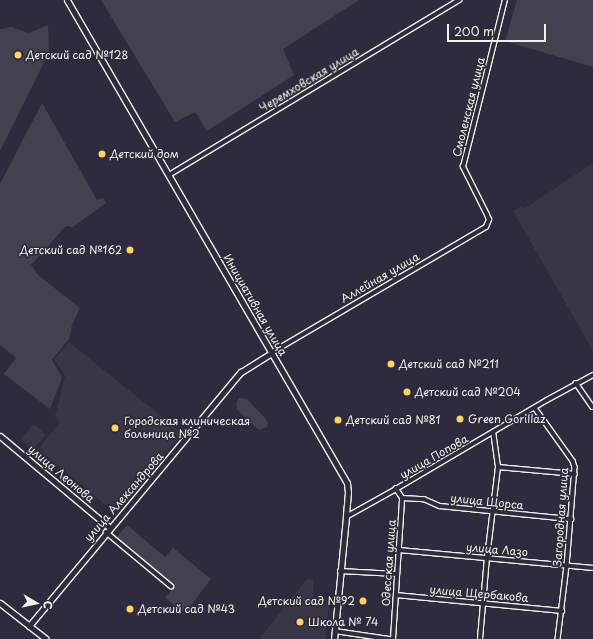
<!DOCTYPE html>
<html>
<head>
<meta charset="utf-8">
<style>
  body { margin:0 }
  #map { position:relative; width:593px; height:639px; overflow:hidden; background:#2f2a3d; font-family:"Playpen Sans",sans-serif }
  div>[style] { position:absolute }
  [style*='--x'] { left:calc(var(--x)*1px); top:calc(var(--y)*1px); width:calc(var(--w)*1px); rotate:calc(var(--a)*1deg) }
  .built>* { inset:0; background:#3b3647; transform-origin:0 0 }
  .green>* { inset:0; background:#454050 }
  .roads { filter:drop-shadow(1px 0 #f4f1e8) drop-shadow(-1px 0 #f4f1e8) drop-shadow(0 1px #f4f1e8) drop-shadow(0 -1px #f4f1e8) }
  .street>* { height:3.5px; margin:-1.75px; padding:0 1.75px; transform-origin:1.75px; border-radius:1.75px; background:#2f2a3d }
  .secondary>* { height:5px; margin:-2.5px; padding:0 2.5px; transform-origin:2.5px; border-radius:2.5px; background:#2f2a3d }
  .dots>* { width:11px; height:11px; translate:-50% -50%; box-sizing:border-box; border:2px solid #2f2a3d; border-radius:50% }
  span { translate:-50% -50%; white-space:nowrap; text-align:center; line-height:1.15; -webkit-text-stroke:3.5px #2f2a3d; paint-order:stroke }
  .poi-label { font-size:11px; color:#f4f1e8 }
  .left { translate:0 -50%; text-align:left }
  .right { translate:-100% -50%; text-align:right }
  .street-label { font-size:11px; color:#f4f1e8 }
  .north { position:absolute; left:16px; top:583px; width:40px; height:40px; -webkit-text-stroke:3px #2f2a3d; paint-order:stroke; rotate:99deg; font-size:11px; font-weight:700; line-height:16px; text-align:center; color:#f4f1e8 }
  .north::after { content:''; display:block; margin:auto; width:14px; height:18px; background:#f4f1e8; clip-path:polygon(50% 0,100% 100%,50% 72%,0 100%) }
  .scale { position:absolute; left:447px; top:24px; width:99px; height:18px; box-sizing:border-box; border:2px solid #f4f1e8; border-top:0; padding-left:5px; font-size:12px; line-height:14px; white-space:nowrap; color:#f4f1e8; -webkit-text-stroke:3px #2f2a3d; paint-order:stroke }
</style>
</head>
<body>
<div id="map">
  <div class="built">
    <i style="clip-path:polygon(593px 163px,593px 351px,513px 211px,522px 206px,524px 209px)"></i>
    <i style="clip-path:polygon(69px 342px,182px 433px,115px 513px,38px 449px,60px 422px,55px 417px,65px 376px,54px 359px)"></i>
    <i style="left:34px;top:424px;width:16px;height:20px;rotate:43deg"></i>
    <i style="clip-path:polygon(307px 579px,314px 580px,312px 603px,329px 605px,325px 639px,259px 639px)"></i>
  </div>
  <div class="green">
    <i style="clip-path:polygon(101px 0,359px 0,283px 49px,294px 75px,207px 131px,195px 112px,175px 122px)"></i>
    <i style="clip-path:polygon(517px 0,593px 0,593px 67px,505px 41px)"></i>
    <i style="clip-path:polygon(48px 25px,49px 52px,0 151px,0 29px,11px 27px,29px 33px)"></i>
    <i style="clip-path:polygon(42px 103px,97px 200px,103px 198px,106px 203px,73px 227px,66px 226px,31px 265px,38px 275px,80px 308px,72px 325px,69px 339px,52px 360px,62px 377px,50px 409px,4px 374px,16px 358px,0 345px,0 184px)"></i>
    <i style="clip-path:polygon(239px 398px,247px 399px,265px 418px,268px 423px,267px 427px,259px 430px,237px 410px,236px 403px)"></i>
    <i style="clip-path:polygon(127px 525px,165px 557px,173px 548px,211px 579px,185px 613px,165px 598px,175px 586px,116px 538px)"></i>
  </div>
  <div class="roads">
    <div class="street">
      <i style="--x:169;--y:175;--w:339;--a:-31.1"></i>
      <i style="--x:271;--y:353;--w:249;--a:-30.4"></i>
      <i style="--x:486;--y:227;--w:8;--a:-67"></i>
      <i style="--x:489;--y:220;--w:5;--a:-112"></i>
      <i style="--x:487;--y:215;--w:54;--a:-116.6"></i>
      <i style="--x:463;--y:167;--w:172;--a:-75.9"></i>
      <i style="--x:576;--y:383;--w:29;--a:55"></i>
      <i style="--x:535;--y:408;--w:65;--a:54.4"></i>
      <i style="--x:573;--y:461;--w:6;--a:72"></i>
      <i style="--x:575;--y:467;--w:99;--a:94.6"></i>
      <i style="--x:567;--y:566;--w:74;--a:97"></i>
      <i style="--x:498;--y:467;--w:77;--a:5.2"></i>
      <i style="--x:402;--y:498;--w:22;--a:3"></i>
      <i style="--x:424;--y:499;--w:17;--a:24"></i>
      <i style="--x:440;--y:506;--w:132;--a:5.7"></i>
      <i style="--x:346;--y:517;--w:57;--a:-29.2"></i>
      <i style="--x:396;--y:489;--w:175;--a:-30.5"></i>
      <i style="--x:547;--y:400;--w:52;--a:-28.5"></i>
      <i style="--x:106;--y:532;--w:85;--a:39.7"></i>
      <i style="--x:399;--y:550;--w:195;--a:5.3"></i>
      <i style="--x:340;--y:571;--w:57;--a:3"></i>
      <i style="--x:396;--y:595;--w:167;--a:5.5"></i>
      <i style="--x:335;--y:631;--w:56;--a:8.3"></i>
      <i style="--x:393;--y:639;--w:141;--a:-86.3"></i>
      <i style="--x:402;--y:498;--w:11;--a:-124"></i>
      <i style="--x:480;--y:639;--w:81;--a:-85.1"></i>
      <i style="--x:487;--y:558;--w:92;--a:-83.1"></i>
      <i style="--x:498;--y:467;--w:34;--a:-98"></i>
    </div>
    <div class="secondary">
      <i style="--x:67;--y:0;--w:558;--a:59.9"></i>
      <i style="--x:347;--y:483;--w:9;--a:84"></i>
      <i style="--x:348;--y:492;--w:25;--a:95"></i>
      <i style="--x:346;--y:517;--w:123;--a:95.6"></i>
      <i style="--x:0;--y:436;--w:143;--a:39.9"></i>
      <i style="--x:0;--y:603;--w:58;--a:38"></i>
      <i style="--x:29;--y:626;--w:331;--a:-50.2"></i>
      <i style="--x:241;--y:372;--w:36;--a:-32"></i>
    </div>
  </div>
  <div class="dots">
    <i style="left:18px;top:55px;background:#ffd166"></i>
    <i style="left:102px;top:154px;background:#ffd166"></i>
    <i style="left:130px;top:250px;background:#ffd166"></i>
    <i style="left:391px;top:364px;background:#ffd166"></i>
    <i style="left:407px;top:392px;background:#ffd166"></i>
    <i style="left:460px;top:419px;background:#ffd166"></i>
    <i style="left:338px;top:420px;background:#ffd166"></i>
    <i style="left:115px;top:428px;background:#ffd166"></i>
    <i style="left:363px;top:601px;background:#ffd166"></i>
    <i style="left:130px;top:609px;background:#ffd166"></i>
    <i style="left:300px;top:622px;background:#ffd166"></i>
  </div>
  <div class="poi-label">
    <span class="left" style="left:26px;top:55px">Детский сад №128</span>
    <span class="left" style="left:110px;top:154px">Детский дом</span>
    <span class="right" style="left:122px;top:250px">Детский сад №162</span>
    <span class="left" style="left:399px;top:364px">Детский сад №211</span>
    <span class="left" style="left:415px;top:392px">Детский сад №204</span>
    <span class="left" style="left:468px;top:419px">Green Gorillaz</span>
    <span class="left" style="left:346px;top:420px">Детский сад №81</span>
    <span class="left" style="left:124px;top:428px">Городская клиническая<br>больница №2</span>
    <span class="right" style="left:355px;top:601px">Детский сад №92</span>
    <span class="left" style="left:138px;top:609px">Детский сад №43</span>
    <span class="left" style="left:308px;top:622px">Школа № 74</span>
  </div>
  <div class="street-label">
    <span style="left:309px;top:80px;rotate:-31deg">Черемховская улица</span>
    <span style="left:469px;top:107px;rotate:-76deg">Смоленская улица</span>
    <span style="left:380px;top:278px;rotate:-30deg">Аллейная улица</span>
    <span style="left:255px;top:305px;rotate:60deg">Инициативная улица</span>
    <span style="left:434px;top:457px;rotate:-30deg">улица Попова</span>
    <span style="left:61px;top:474px;rotate:40deg">улица Леонова</span>
    <span style="left:124px;top:497px;rotate:-49deg">улица Александрова</span>
    <span style="left:487px;top:502px;rotate:6deg">улица Щорса</span>
    <span style="left:561px;top:517px;rotate:-86deg">Загородная улица</span>
    <span style="left:497px;top:550px;rotate:5deg">улица Лазо</span>
    <span style="left:389px;top:563px;rotate:-86deg">Одесская улица</span>
    <span style="left:479px;top:594px;rotate:5deg">улица Щербакова</span>
  </div>
  <div class="north">С</div>
  <div class="scale">200 m</div>
</div>
</body>
</html>
